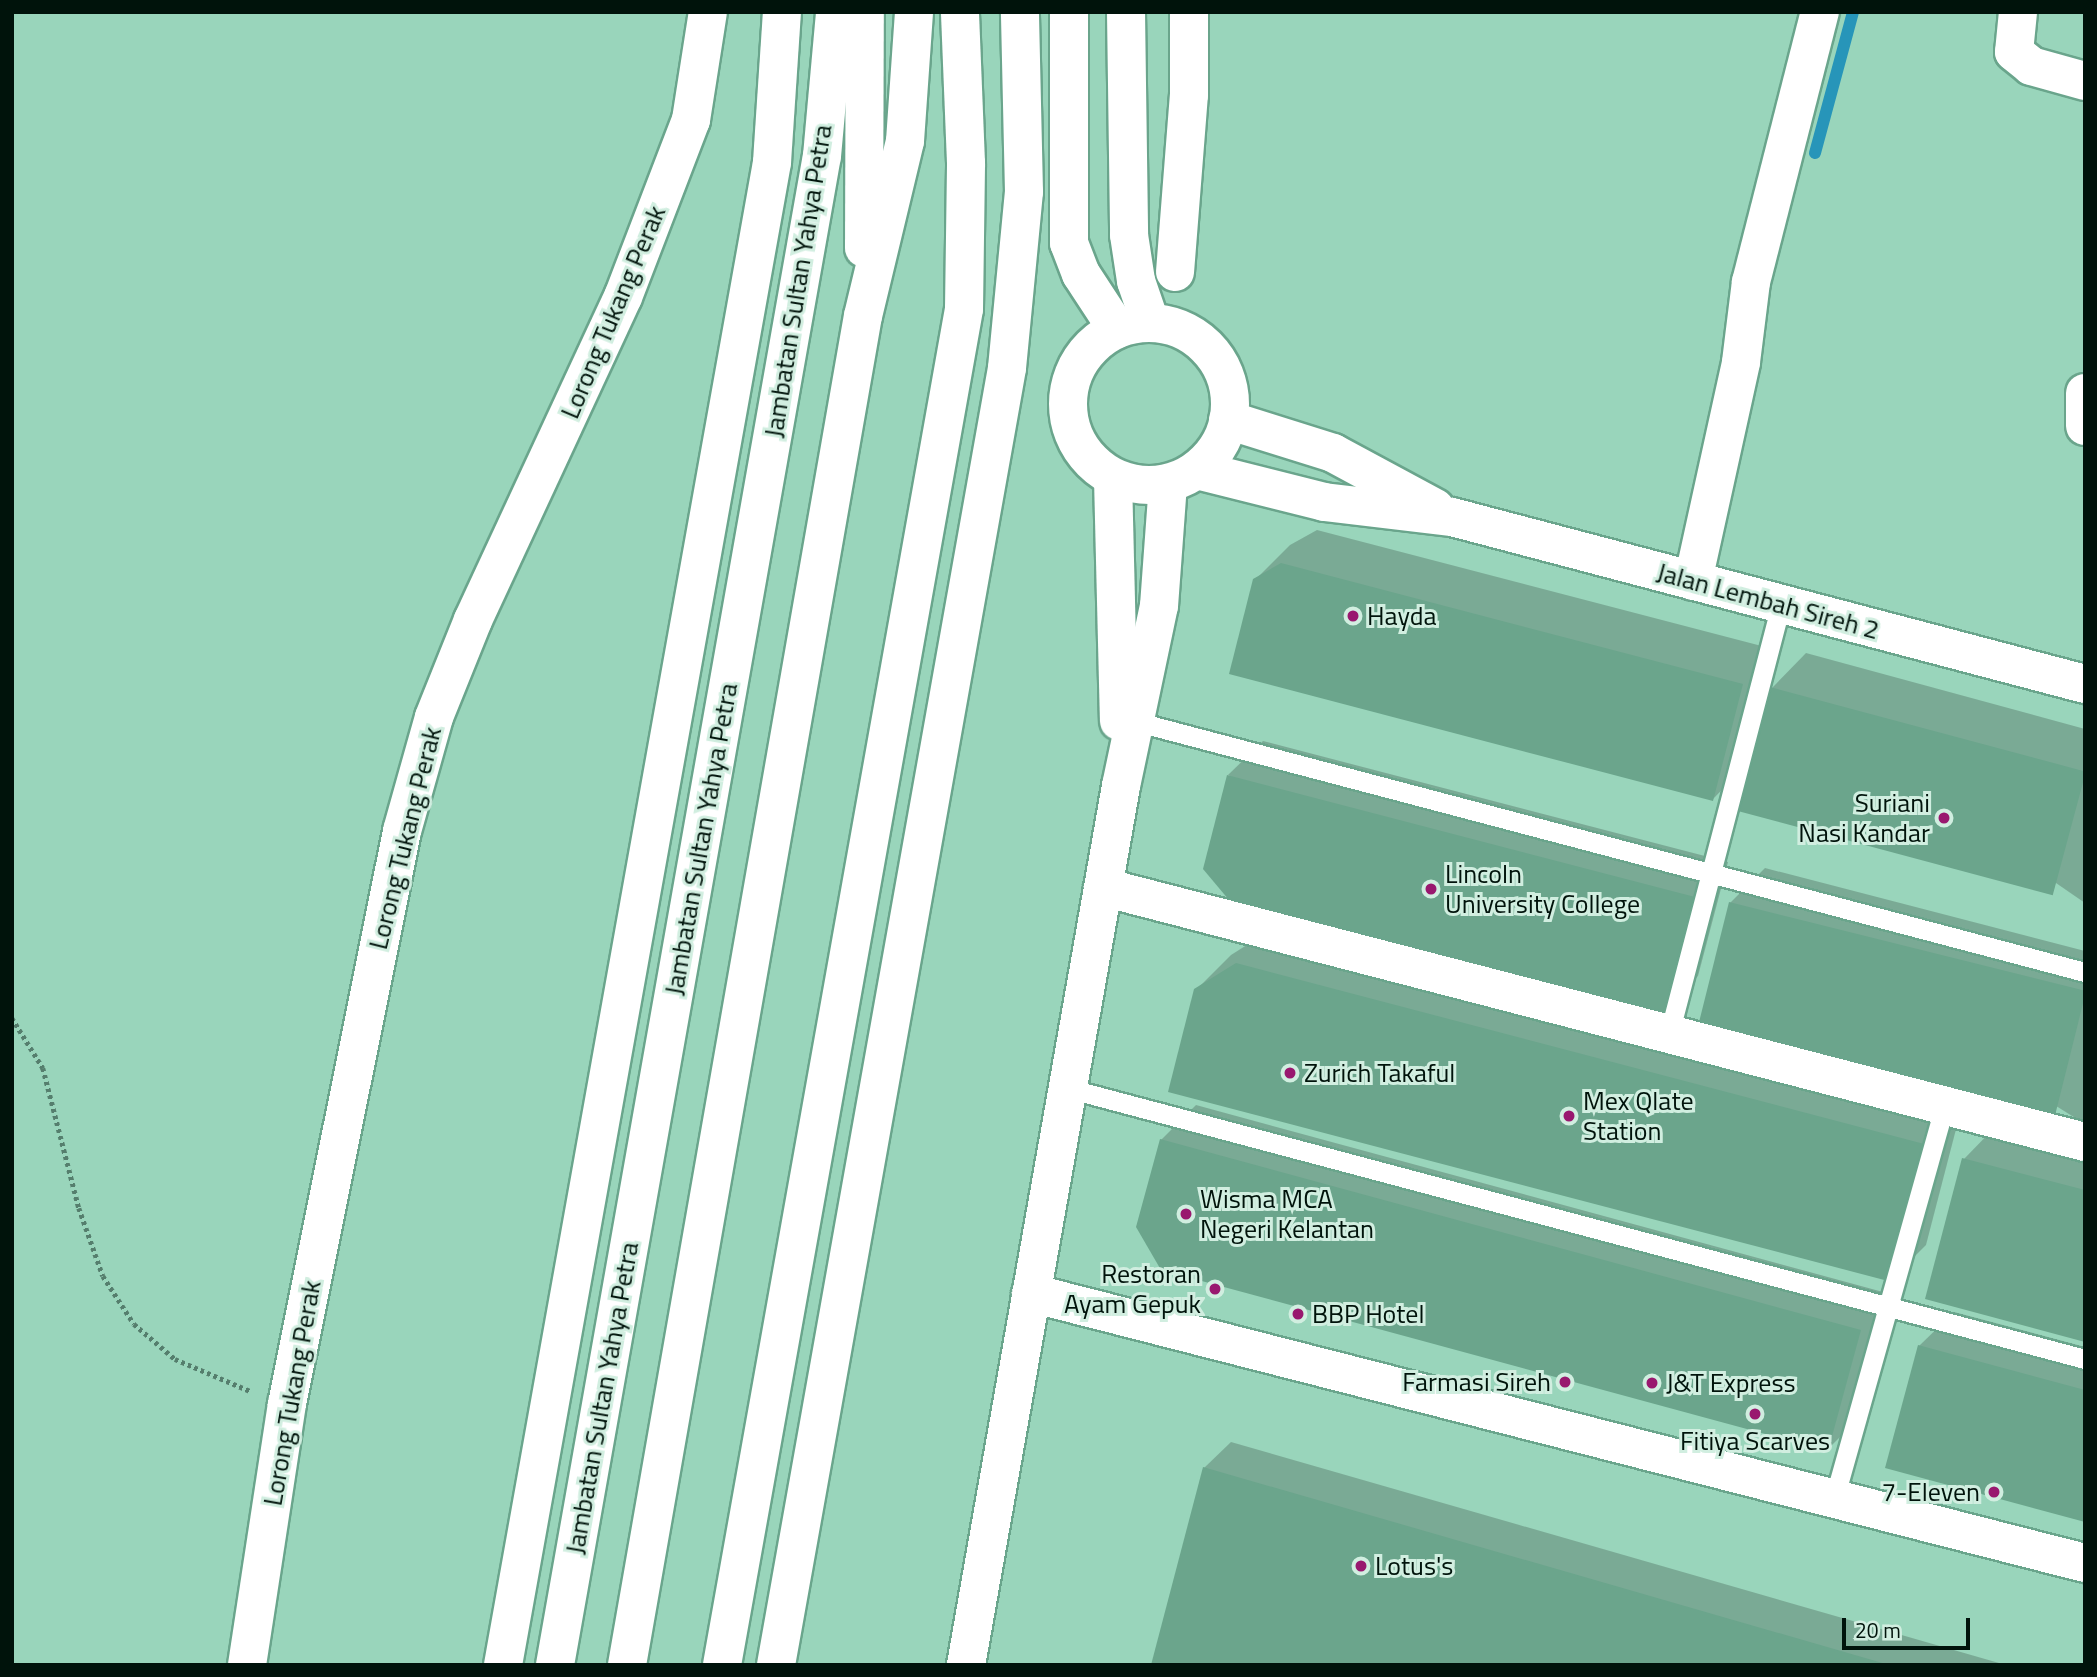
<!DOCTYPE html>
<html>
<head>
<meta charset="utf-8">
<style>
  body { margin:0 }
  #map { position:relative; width:2097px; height:1677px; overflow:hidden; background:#99d5bb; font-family:"Titillium Web",sans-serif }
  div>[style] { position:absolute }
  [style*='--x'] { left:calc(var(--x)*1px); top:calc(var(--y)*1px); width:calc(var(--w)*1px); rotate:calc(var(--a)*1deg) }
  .shadow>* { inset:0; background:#0003 }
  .stream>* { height:12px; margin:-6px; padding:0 6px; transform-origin:6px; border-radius:6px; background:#2795b9 }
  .building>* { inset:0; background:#6ba58c; transform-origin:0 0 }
  .path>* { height:4.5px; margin-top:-2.25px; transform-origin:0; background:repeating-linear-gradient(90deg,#557e6d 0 3.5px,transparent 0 7px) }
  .roads { filter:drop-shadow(2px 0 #6aa58c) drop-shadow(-2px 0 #6aa58c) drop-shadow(0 2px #6aa58c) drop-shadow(0 -2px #6aa58c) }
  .service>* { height:19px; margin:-9.5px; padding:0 9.5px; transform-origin:9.5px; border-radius:9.5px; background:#fff }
  .minor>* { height:38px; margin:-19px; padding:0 19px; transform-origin:19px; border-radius:19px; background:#fff }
  .tertiary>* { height:38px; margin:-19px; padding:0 19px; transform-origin:19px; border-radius:19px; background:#fff }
  .tertiary>.ring { margin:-19px; padding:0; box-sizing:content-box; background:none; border:38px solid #fff; border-radius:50% }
  .secondary>* { height:38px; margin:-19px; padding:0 19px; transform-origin:19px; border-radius:19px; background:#fff }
  .trunk>* { height:38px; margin:-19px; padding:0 19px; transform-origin:19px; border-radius:19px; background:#fff }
  .dots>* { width:19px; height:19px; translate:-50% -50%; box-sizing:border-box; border:4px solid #d1eee0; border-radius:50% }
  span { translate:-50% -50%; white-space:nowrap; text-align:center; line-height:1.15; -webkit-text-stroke:6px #d1eee0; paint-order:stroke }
  .street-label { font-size:26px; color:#00130b }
  .poi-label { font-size:26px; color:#00130b }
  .left { translate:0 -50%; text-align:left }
  .right { translate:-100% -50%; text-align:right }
  .frame { position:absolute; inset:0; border:14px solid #00130b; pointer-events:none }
  .scale { position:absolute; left:1842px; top:1618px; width:128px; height:32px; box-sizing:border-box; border:4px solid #00130b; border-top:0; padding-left:9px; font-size:21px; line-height:24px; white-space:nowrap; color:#00130b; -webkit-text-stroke:5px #d1eee0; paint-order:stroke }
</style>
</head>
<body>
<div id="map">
  <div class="shadow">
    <i style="clip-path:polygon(1317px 530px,1777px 650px,1747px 764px,1713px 799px,1255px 580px,1290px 545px)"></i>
    <i style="clip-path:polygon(1806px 653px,2085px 729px,2085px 903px,1772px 688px)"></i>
    <i style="clip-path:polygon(1263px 741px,1728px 862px,1698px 976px,1664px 1011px,1228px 775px)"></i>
    <i style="clip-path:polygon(1765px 868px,2085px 951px,2085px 1124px,1730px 903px)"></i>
    <i style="clip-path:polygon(1272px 929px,1961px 1110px,1926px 1245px,1891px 1280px,1196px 990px,1231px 955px)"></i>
    <i style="clip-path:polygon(1196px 1105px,1894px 1295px,1862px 1415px,1828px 1449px,1161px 1140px)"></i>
    <i style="clip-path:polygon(1998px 1124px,2085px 1147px,2085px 1340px,1964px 1159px)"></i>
    <i style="clip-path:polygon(1954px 1312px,2085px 1347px,2085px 1520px,1919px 1346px)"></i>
    <i style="clip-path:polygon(1231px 1442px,2006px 1665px,1153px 1665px,1204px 1468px)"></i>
  </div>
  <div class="stream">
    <i style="--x:1815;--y:153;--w:146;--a:-74.9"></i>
  </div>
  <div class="building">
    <i style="clip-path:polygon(1281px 563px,1743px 684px,1713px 801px,1229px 674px,1253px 579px)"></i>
    <i style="left:1770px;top:687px;width:327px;height:128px;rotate:15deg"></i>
    <i style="clip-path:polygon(1227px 775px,1695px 897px,1664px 1013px,1229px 900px,1203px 869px)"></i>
    <i style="left:1729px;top:902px;width:368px;height:127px;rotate:14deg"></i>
    <i style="clip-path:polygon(1236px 963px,1928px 1145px,1892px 1282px,1168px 1092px,1194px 989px)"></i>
    <i style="clip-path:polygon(1160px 1139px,1861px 1330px,1828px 1451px,1161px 1270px,1136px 1227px)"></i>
    <i style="clip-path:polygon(1962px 1158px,2085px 1190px,2085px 1342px,1925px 1299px)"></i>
    <i style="clip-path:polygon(1918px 1345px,2085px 1390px,2085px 1522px,1885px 1468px)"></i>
    <i style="clip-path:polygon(1203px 1467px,1886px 1664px,1886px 1665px,1151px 1665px)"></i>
  </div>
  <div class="path">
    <i style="--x:12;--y:1018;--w:59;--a:58.2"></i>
    <i style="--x:43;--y:1068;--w:145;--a:75.6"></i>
    <i style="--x:79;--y:1208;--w:72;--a:70.6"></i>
    <i style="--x:103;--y:1276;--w:57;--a:57.1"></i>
    <i style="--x:134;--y:1324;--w:54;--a:40.5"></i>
    <i style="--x:175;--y:1359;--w:82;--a:23.1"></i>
  </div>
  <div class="roads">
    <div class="service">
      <i style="--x:1134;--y:721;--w:984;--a:14.79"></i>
      <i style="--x:1669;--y:1034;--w:444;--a:-75.4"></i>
      <i style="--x:1067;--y:1088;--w:1053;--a:14.91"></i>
      <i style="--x:1834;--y:1499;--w:409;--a:-74.3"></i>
    </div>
    <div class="minor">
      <i style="--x:2018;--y:12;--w:40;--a:95.7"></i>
      <i style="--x:2014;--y:52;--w:22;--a:39"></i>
      <i style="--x:2031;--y:66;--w:56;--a:15.5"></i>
      <i style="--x:1175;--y:272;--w:178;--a:-85.5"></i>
      <i style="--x:1189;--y:95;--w:83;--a:-90"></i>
      <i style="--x:2085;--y:393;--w:33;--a:90"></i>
      <i style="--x:1113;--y:478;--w:243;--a:88.6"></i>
      <i style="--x:1693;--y:581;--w:224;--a:-77.6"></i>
      <i style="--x:1741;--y:362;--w:81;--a:-82.9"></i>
      <i style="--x:1751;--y:282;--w:279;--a:-75.7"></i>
      <i style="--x:1103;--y:887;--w:1015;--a:14.56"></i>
      <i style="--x:1031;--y:1293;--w:1088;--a:14.37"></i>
      <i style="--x:247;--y:1665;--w:264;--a:-81.3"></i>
      <i style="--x:287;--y:1404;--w:584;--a:-78.65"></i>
      <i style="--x:402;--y:831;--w:118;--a:-74.3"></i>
      <i style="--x:434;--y:717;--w:105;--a:-68.1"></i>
      <i style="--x:473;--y:620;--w:356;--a:-65.1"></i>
      <i style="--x:623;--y:297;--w:190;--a:-69"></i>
      <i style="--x:691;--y:120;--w:109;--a:-81.1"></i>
      <i style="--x:966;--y:1665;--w:893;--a:-80"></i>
      <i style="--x:1121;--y:786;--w:184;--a:-78.1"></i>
      <i style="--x:1159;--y:606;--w:122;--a:-85.8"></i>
    </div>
    <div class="tertiary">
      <i style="--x:1069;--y:12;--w:231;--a:90"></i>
      <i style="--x:1069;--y:243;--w:33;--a:69"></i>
      <i style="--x:1081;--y:274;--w:66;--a:56.8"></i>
      <i style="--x:1126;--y:12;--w:223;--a:89.2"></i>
      <i style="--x:1129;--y:235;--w:47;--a:81.3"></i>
      <i style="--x:1136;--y:281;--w:43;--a:71.1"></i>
      <i class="ring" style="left:1068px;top:323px;width:124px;height:124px"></i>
      <i style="--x:1228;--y:420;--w:110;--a:17.4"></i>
      <i style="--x:1333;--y:453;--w:116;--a:28.3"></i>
      <i style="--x:1197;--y:470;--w:131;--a:14.1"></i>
      <i style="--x:1324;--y:502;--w:129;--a:6.7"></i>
      <i style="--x:1452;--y:517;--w:655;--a:14.78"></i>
    </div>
    <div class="secondary">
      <i style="--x:864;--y:248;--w:236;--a:-89.8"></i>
      <i style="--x:627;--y:1665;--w:1369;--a:-80.08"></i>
      <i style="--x:863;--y:316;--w:180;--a:-76.5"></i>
      <i style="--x:905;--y:141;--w:129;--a:-86"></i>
    </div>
    <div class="trunk">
      <i style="--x:503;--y:1665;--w:1527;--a:-79.85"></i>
      <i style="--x:772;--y:162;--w:150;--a:-86.2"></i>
      <i style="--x:555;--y:1665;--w:1532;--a:-79.97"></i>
      <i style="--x:822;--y:156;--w:145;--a:-84.8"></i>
      <i style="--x:722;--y:1665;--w:1377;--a:-79.88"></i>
      <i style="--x:964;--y:309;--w:146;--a:-89.2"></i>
      <i style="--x:966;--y:163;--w:151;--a:-92.3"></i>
      <i style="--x:776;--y:1665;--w:1317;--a:-79.9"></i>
      <i style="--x:1007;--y:368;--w:177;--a:-84.5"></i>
      <i style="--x:1024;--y:192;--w:180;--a:-91.3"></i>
    </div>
  </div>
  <div class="dots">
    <i style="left:1353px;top:616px;background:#99186f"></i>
    <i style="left:1944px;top:818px;background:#99186f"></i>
    <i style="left:1431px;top:889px;background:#99186f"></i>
    <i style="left:1290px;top:1073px;background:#99186f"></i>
    <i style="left:1569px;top:1116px;background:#99186f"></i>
    <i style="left:1186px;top:1214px;background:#99186f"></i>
    <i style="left:1215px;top:1289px;background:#99186f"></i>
    <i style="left:1298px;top:1314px;background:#99186f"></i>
    <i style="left:1565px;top:1382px;background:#99186f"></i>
    <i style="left:1652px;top:1383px;background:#99186f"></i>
    <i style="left:1755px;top:1414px;background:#99186f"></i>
    <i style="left:1994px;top:1492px;background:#99186f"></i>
    <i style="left:1361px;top:1566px;background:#99186f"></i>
  </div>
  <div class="street-label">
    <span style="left:798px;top:281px;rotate:-81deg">Jambatan Sultan Yahya Petra</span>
    <span style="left:613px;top:312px;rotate:-67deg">Lorong Tukang Perak</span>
    <span style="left:1768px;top:601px;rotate:15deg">Jalan Lembah Sireh 2</span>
    <span style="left:405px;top:838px;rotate:-76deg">Lorong Tukang Perak</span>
    <span style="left:701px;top:839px;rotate:-80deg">Jambatan Sultan Yahya Petra</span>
    <span style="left:292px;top:1393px;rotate:-80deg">Lorong Tukang Perak</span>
    <span style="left:602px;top:1398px;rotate:-80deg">Jambatan Sultan Yahya Petra</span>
  </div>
  <div class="poi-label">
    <span class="left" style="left:1367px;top:616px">Hayda</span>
    <span class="right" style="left:1930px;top:818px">Suriani<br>Nasi Kandar</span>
    <span class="left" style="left:1445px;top:889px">Lincoln<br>University College</span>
    <span class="left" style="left:1304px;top:1073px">Zurich Takaful</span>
    <span class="left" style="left:1583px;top:1116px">Mex Qlate<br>Station</span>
    <span class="left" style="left:1200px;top:1214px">Wisma MCA<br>Negeri Kelantan</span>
    <span class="right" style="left:1201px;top:1289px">Restoran<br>Ayam Gepuk</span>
    <span class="left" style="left:1312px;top:1314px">BBP Hotel</span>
    <span class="right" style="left:1551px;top:1382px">Farmasi Sireh</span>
    <span class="left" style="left:1666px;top:1383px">J&amp;T Express</span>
    <span style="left:1755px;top:1441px">Fitiya Scarves</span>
    <span class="right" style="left:1980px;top:1492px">7-Eleven</span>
    <span class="left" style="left:1375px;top:1566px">Lotus's</span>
  </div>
  <div class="frame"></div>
  <div class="scale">20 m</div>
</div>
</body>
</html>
